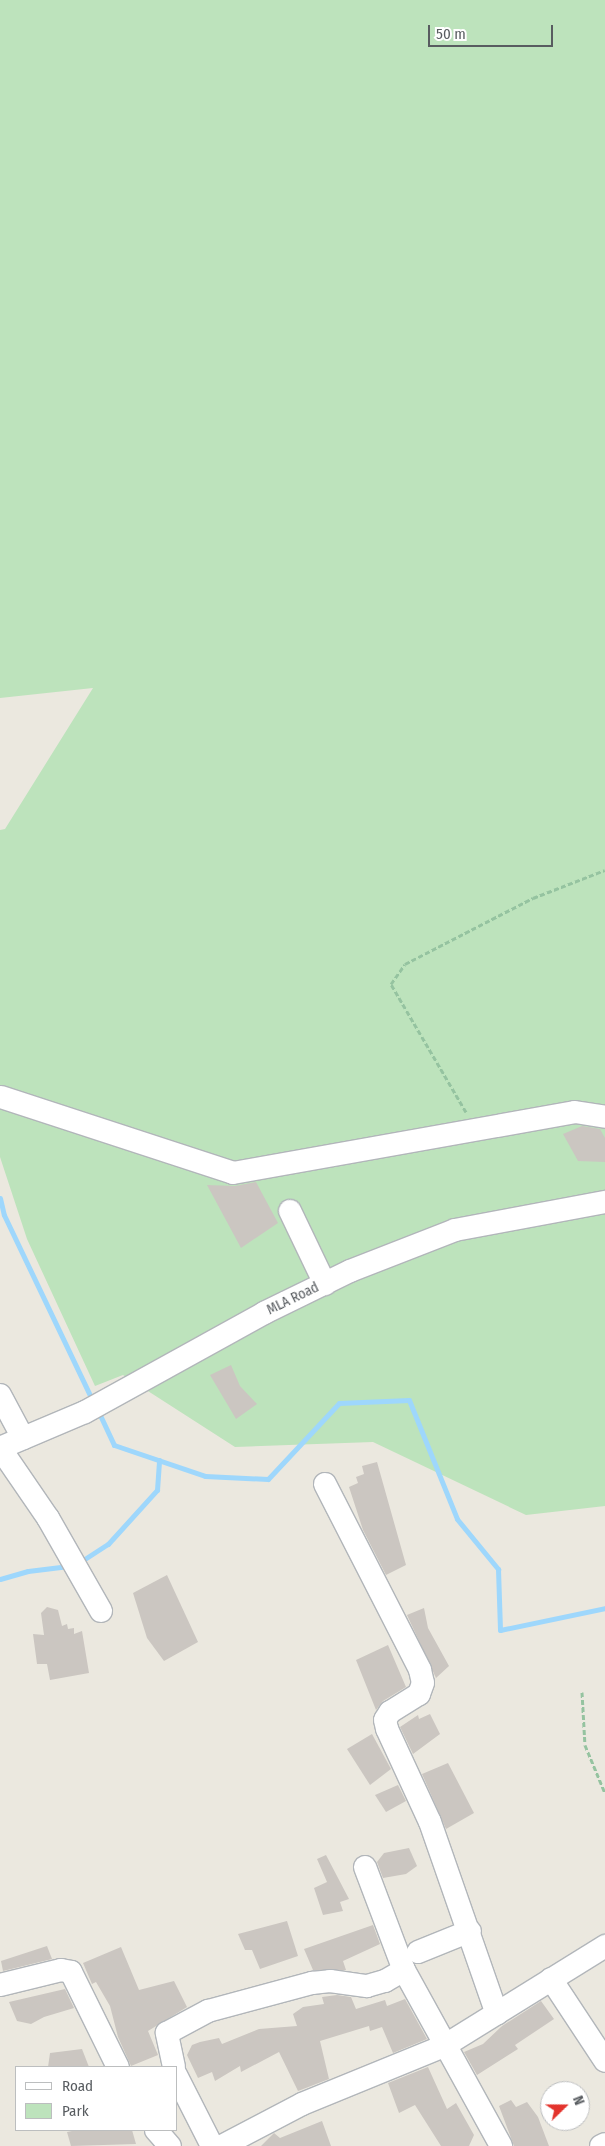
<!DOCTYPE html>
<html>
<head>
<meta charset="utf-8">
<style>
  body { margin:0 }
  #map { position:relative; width:605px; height:2146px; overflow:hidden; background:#ebe8df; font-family:"Fira Sans Condensed",sans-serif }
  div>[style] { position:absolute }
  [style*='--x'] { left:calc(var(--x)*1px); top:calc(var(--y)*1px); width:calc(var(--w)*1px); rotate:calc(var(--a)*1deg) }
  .green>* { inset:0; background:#bde3bc }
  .stream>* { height:5px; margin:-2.5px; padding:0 2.5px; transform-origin:2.5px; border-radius:2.5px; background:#9ed7fc }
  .building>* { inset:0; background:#cbc6c1 }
  .path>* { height:3px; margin-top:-1.5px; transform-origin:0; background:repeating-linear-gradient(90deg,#95c3a0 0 5px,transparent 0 7.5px) }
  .roads { filter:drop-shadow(1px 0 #b2b6ba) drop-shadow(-1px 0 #b2b6ba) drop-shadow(0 1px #b2b6ba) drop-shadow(0 -1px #b2b6ba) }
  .minor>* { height:22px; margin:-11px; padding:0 11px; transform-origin:11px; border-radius:11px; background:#fff }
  span { translate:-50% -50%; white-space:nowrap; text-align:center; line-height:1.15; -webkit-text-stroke:5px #fff; paint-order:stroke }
  .street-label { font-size:14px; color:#585c60 }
  .legend { position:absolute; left:15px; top:2066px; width:162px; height:65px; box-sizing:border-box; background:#fff; border:1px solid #bcbebf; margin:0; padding:6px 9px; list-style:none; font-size:15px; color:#585c60 }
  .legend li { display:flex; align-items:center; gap:10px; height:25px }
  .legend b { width:25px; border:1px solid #bcbebf }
  .north { position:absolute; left:540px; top:2081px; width:50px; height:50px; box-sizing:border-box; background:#fff; border:1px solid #bcbebf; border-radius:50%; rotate:68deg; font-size:14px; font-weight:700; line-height:20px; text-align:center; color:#585c60 }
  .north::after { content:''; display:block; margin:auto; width:18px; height:22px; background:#e3342d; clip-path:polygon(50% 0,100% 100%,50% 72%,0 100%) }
  .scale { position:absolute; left:428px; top:25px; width:125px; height:22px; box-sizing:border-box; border:2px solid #585c60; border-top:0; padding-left:6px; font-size:15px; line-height:18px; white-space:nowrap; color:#585c60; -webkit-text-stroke:4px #fff; paint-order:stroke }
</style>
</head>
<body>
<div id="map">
  <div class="green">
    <i style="clip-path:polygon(0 0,605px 0,605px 1506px,526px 1515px,373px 1442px,235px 1447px,123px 1375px,95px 1386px,27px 1239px,0 1157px,0 830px,5px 829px,93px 688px,0 698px)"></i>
  </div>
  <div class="stream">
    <i style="--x:0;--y:1198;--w:17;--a:77"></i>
    <i style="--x:4;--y:1215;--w:202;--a:64.5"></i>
    <i style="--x:100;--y:1415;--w:33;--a:65"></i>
    <i style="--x:114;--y:1445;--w:96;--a:18.8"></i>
    <i style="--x:205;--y:1476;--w:63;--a:2.7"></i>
    <i style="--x:268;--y:1479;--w:104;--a:-46.9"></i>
    <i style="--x:339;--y:1403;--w:70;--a:-2.5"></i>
    <i style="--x:409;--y:1400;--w:128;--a:68"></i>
    <i style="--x:457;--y:1519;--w:65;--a:50.6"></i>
    <i style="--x:498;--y:1569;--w:61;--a:88.1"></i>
    <i style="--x:500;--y:1630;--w:107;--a:-11.8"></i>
    <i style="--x:80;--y:1562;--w:33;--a:-33"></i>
    <i style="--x:108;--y:1544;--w:73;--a:-47.8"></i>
    <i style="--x:157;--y:1490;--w:30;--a:-86"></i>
    <i style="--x:0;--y:1579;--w:29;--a:-16"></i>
    <i style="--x:28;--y:1571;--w:41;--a:-7"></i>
  </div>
  <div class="building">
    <i style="clip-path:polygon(582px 1126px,600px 1129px,605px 1138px,605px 1162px,578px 1161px,563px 1134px)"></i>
    <i style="clip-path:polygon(256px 1182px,278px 1223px,241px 1248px,207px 1185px,235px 1186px)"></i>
    <i style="clip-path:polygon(231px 1365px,240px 1386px,257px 1404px,236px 1419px,210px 1375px)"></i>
    <i style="clip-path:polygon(377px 1462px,406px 1565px,386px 1575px,363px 1530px,349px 1487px,358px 1483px,356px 1477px,364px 1474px,362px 1466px)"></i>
    <i style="clip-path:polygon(167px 1575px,198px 1642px,164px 1661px,147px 1638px,133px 1593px)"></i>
    <i style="clip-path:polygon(47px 1607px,58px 1610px,62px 1626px,67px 1624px,68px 1629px,74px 1628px,74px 1634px,82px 1631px,89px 1673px,50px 1680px,47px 1664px,37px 1664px,33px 1634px,44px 1635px,41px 1613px)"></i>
    <i style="clip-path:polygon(424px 1608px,428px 1628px,449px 1666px,436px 1678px,407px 1615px)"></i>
    <i style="clip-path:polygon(388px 1645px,406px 1687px,383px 1701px,376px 1710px,356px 1660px)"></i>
    <i style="clip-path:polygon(430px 1714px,440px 1734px,413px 1754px,400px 1727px,418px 1715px,419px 1719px)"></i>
    <i style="clip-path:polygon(372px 1734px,391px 1769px,370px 1785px,347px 1749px)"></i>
    <i style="clip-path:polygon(448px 1763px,474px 1813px,446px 1829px,422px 1774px)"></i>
    <i style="clip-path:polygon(398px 1785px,406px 1801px,386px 1812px,375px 1795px)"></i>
    <i style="clip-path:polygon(409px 1848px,417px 1866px,406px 1874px,383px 1878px,377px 1862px,384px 1853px)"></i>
    <i style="clip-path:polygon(326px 1855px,349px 1899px,340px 1902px,343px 1911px,323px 1915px,314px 1888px,327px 1882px,317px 1859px)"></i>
    <i style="clip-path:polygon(287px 1921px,298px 1956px,260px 1969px,252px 1950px,245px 1950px,238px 1934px)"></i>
    <i style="clip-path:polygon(373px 1925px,380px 1944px,343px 1961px,346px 1970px,313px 1970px,304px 1949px)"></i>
    <i style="clip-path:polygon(47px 1946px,52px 1959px,3px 1971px,1px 1961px)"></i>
    <i style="clip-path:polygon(121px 1947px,139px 1990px,174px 1981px,187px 2007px,148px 2031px,158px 2055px,131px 2066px,118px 2037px,110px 2006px,96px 1982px,92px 1984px,83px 1963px)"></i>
    <i style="clip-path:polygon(65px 1989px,74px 2008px,44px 2017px,31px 2024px,17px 2021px,9px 2002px)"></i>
    <i style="clip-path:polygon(337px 1995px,351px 1997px,356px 2009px,385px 2000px,387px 2006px,405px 1999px,427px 2039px,393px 2053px,382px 2027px,370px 2031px,369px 2026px,320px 2041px,329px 2079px,298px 2091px,279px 2052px,241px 2072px,240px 2066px,215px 2081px,212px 2072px,198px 2078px,187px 2055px,192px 2045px,200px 2042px,219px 2038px,222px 2044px,259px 2029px,297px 2026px,293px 2014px,303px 2007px,324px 2004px,322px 1997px)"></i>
    <i style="clip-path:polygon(541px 2001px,554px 2019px,515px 2045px,518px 2049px,477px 2075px,464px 2052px,483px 2044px,502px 2026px)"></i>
    <i style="clip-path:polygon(82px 2049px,89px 2067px,48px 2067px,50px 2053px)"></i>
    <i style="clip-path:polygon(428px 2067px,447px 2109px,456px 2103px,474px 2135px,469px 2146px,441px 2146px,415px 2105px,399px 2113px,388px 2083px)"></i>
    <i style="clip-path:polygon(511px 2100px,516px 2107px,527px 2102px,538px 2117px,549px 2146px,514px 2146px,499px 2106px)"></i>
    <i style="clip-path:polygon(322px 2121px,331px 2146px,261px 2146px,274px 2133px,280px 2138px)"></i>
    <i style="clip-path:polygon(77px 2130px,132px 2130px,136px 2144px,71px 2146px,67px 2132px)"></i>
  </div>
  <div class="path">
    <i style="--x:466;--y:1112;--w:148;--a:-120.4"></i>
    <i style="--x:391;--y:984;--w:24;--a:-55"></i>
    <i style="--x:405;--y:964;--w:144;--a:-27.3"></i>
    <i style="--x:533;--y:898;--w:77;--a:-21.3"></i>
    <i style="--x:582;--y:1692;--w:53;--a:86.8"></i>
    <i style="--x:585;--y:1745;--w:52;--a:67.4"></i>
  </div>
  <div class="roads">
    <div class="minor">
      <i style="--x:1;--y:1097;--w:244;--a:18.1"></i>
      <i style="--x:233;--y:1173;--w:347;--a:-10.1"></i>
      <i style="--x:575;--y:1112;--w:30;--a:9"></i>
      <i style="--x:290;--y:1211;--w:81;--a:64.4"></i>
      <i style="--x:0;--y:1395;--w:49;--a:61.9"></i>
      <i style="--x:0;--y:1448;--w:92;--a:-23"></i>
      <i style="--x:85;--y:1412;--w:205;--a:-28.9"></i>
      <i style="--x:264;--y:1313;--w:96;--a:-26"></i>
      <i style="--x:350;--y:1271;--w:113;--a:-21.3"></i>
      <i style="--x:455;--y:1230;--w:153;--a:-10.6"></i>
      <i style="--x:0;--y:1448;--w:85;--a:55.6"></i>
      <i style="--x:48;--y:1518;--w:107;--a:60.3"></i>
      <i style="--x:325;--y:1484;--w:209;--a:62.9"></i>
      <i style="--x:420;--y:1670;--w:13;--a:77"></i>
      <i style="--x:423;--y:1683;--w:12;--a:110"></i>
      <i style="--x:419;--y:1694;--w:34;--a:148"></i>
      <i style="--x:390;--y:1712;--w:9;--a:122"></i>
      <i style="--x:385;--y:1720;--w:9;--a:77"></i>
      <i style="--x:387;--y:1729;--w:102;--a:65.2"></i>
      <i style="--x:430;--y:1822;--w:203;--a:70.8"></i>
      <i style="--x:365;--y:1867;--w:110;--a:69.3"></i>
      <i style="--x:404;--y:1970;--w:201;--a:61.1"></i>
      <i style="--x:418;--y:1952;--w:56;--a:-22"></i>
      <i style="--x:551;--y:1979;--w:98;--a:56.6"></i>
      <i style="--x:0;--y:1985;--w:63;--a:-13.8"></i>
      <i style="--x:61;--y:1970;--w:10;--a:11"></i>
      <i style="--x:71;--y:1972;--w:106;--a:63.7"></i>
      <i style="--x:174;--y:2067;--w:35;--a:-102"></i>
      <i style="--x:167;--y:2033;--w:47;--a:-28.2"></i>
      <i style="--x:208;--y:2011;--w:108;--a:-15.1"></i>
      <i style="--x:312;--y:1983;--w:18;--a:-6"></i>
      <i style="--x:330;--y:1981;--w:37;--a:8"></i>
      <i style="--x:367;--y:1986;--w:19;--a:-16"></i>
      <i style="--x:385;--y:1981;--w:22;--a:-30"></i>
      <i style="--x:176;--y:2075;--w:80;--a:63.1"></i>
      <i style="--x:156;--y:2130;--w:21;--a:49"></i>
      <i style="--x:222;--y:2146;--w:90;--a:-27.7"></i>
      <i style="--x:302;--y:2104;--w:153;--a:-22.2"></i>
      <i style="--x:444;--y:2046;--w:190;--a:-31.8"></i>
      <i style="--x:601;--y:2146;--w:4;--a:-27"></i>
    </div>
  </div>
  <div class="street-label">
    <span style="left:293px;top:1299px;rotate:-26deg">MLA Road</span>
  </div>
  <ul class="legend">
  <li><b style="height:6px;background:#fff"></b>Road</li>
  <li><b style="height:14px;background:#bde3bc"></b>Park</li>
  </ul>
  <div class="north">N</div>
  <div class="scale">50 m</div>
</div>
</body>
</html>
